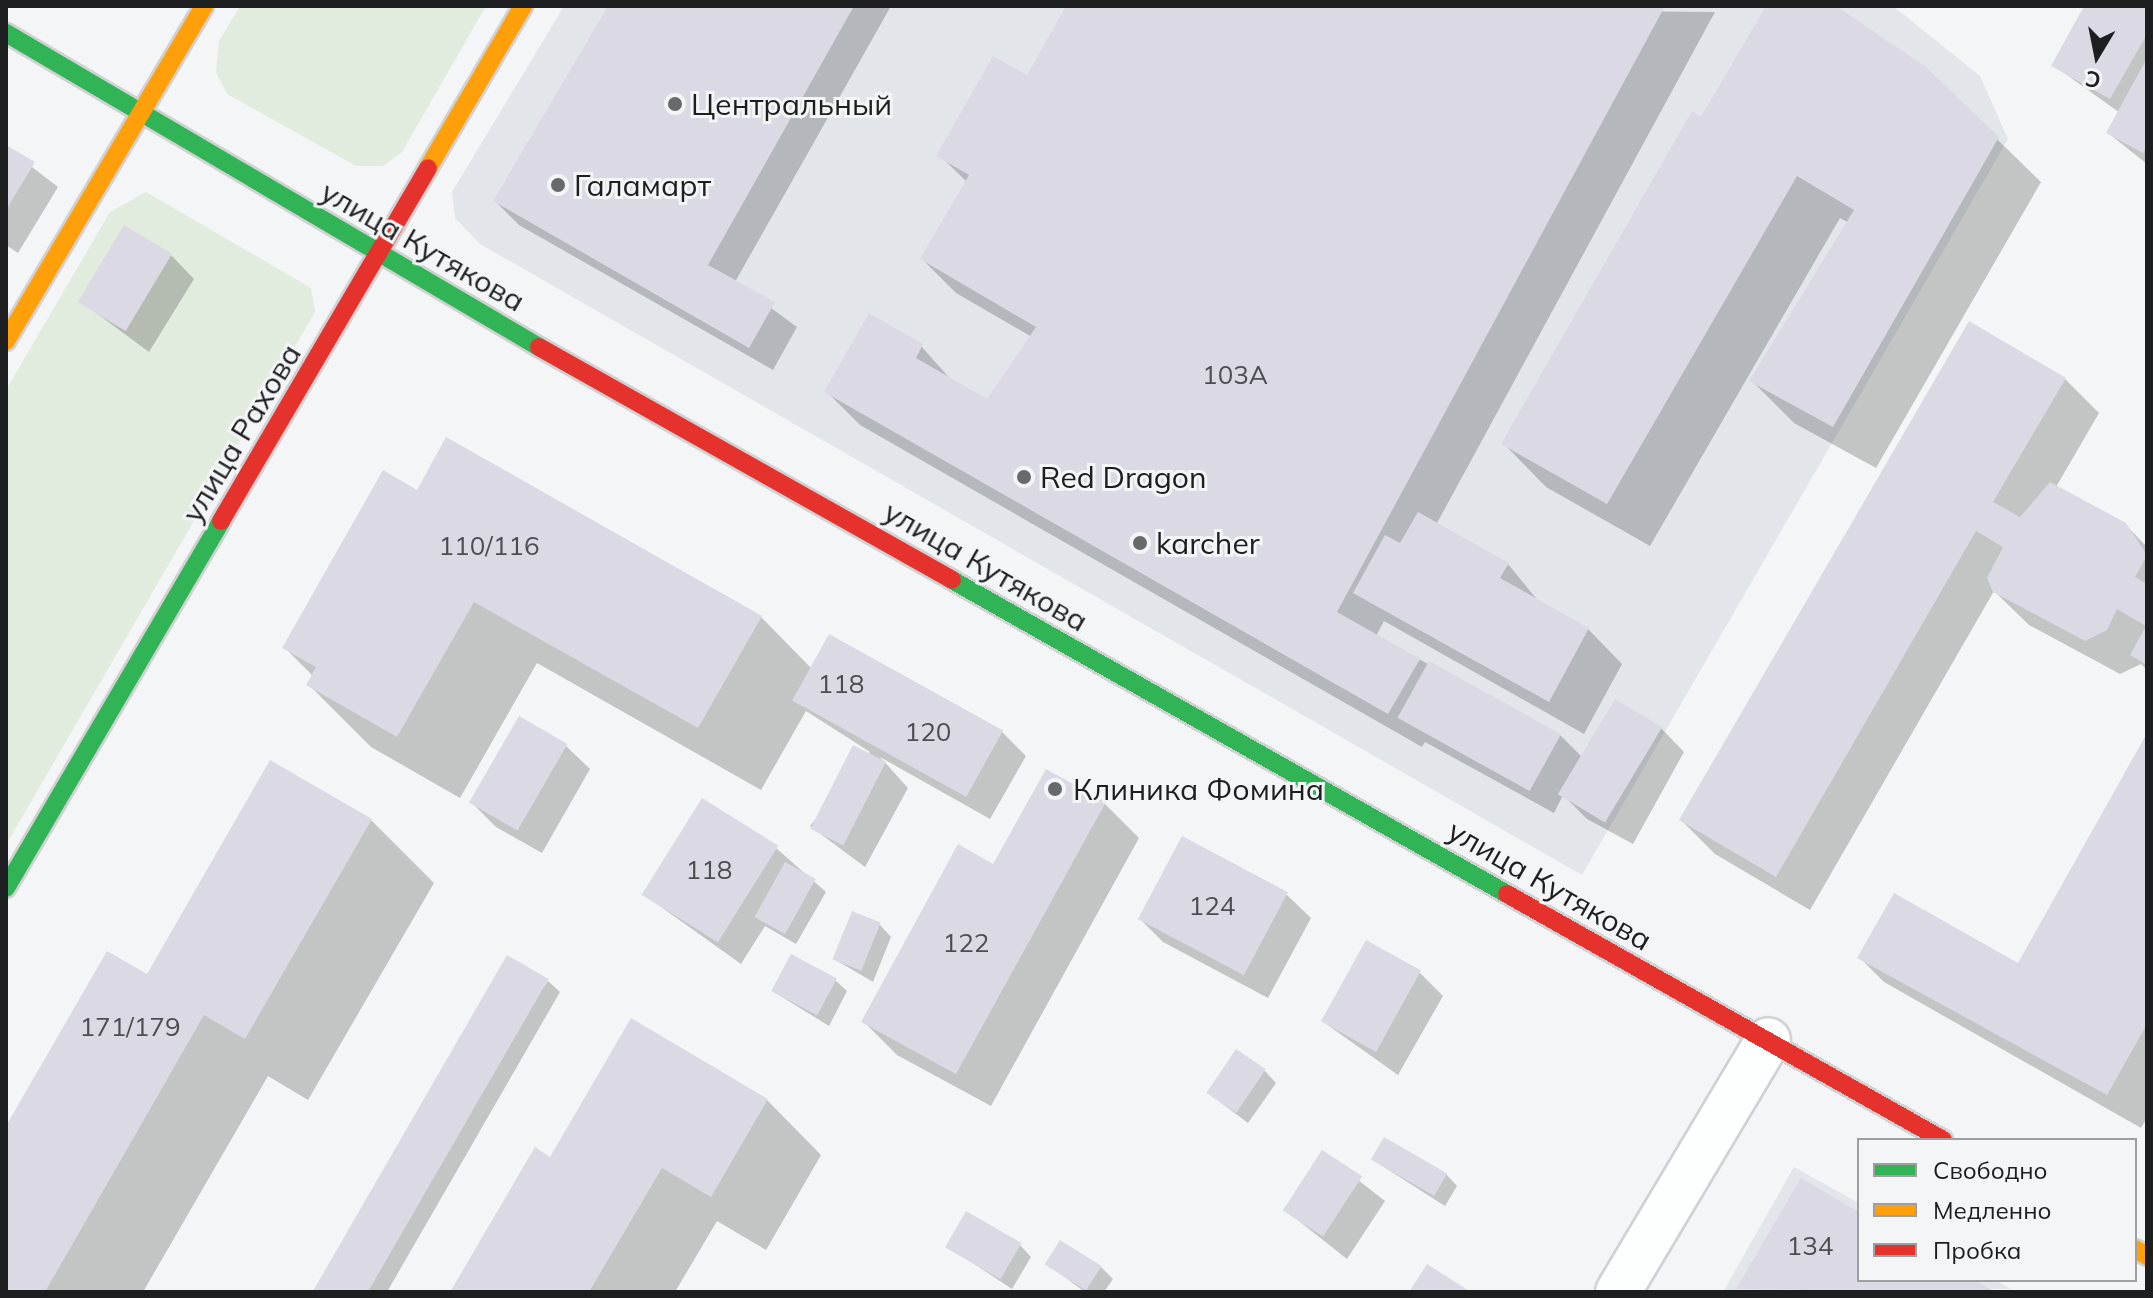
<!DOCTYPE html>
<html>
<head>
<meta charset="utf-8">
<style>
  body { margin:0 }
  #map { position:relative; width:2153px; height:1298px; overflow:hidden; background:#f4f5f6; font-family:Mulish,sans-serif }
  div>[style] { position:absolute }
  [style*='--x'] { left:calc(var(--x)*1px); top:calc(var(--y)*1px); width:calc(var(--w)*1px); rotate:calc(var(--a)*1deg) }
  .built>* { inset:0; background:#e2e6eb }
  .green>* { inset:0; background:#e1ecde }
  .shadow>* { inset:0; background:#0003 }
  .building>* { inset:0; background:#dbdae4; transform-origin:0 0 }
  .roads { filter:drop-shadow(2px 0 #d0d1d2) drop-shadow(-2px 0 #d0d1d2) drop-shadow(0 2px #d0d1d2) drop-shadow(0 -2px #d0d1d2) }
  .street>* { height:44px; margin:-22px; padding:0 22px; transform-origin:22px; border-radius:22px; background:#fdfefe }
  .fast>* { height:18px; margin:-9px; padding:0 9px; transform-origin:9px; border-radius:9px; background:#30b455 }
  .slow>* { height:18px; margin:-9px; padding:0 9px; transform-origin:9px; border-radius:9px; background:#ff9f0a }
  .jam>* { height:18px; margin:-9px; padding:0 9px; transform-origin:9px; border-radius:9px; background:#e5322d }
  .dots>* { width:22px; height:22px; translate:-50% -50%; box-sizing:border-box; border:4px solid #f3f5f7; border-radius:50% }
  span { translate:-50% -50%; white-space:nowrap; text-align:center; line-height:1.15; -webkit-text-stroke:6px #f3f5f7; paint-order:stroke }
  .number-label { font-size:26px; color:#4c4d50 }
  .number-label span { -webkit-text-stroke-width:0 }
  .poi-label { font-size:30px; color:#1d1e1f }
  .left { translate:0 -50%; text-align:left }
  .street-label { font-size:30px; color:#1d1e1f }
  .frame { position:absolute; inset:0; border:8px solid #1d1e1f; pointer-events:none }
  .legend { position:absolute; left:1857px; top:1138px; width:280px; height:144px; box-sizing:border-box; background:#f3f5f7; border:2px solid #9d9fa1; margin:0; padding:10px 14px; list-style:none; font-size:24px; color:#1d1e1f }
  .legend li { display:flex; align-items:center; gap:16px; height:40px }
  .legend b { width:40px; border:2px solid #9d9fa1 }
  .north { position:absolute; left:2057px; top:16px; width:80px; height:80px; -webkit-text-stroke:6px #f3f5f7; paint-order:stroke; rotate:190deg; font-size:22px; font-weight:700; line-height:32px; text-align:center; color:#1d1e1f }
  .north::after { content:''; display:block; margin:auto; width:28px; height:36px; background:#1d1e1f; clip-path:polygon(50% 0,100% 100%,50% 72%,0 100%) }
</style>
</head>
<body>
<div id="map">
  <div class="built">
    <i style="clip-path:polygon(564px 6px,1893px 6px,1980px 76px,2008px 139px,1582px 875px,480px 244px,455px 218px,452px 192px)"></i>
    <i style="clip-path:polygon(1794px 1167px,1859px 1203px,1859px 1280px,1996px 1280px,2011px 1289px,1723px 1292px)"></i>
  </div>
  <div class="green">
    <i style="clip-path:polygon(240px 6px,486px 6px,402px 152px,383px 166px,356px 166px,227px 94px,216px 72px,219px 41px)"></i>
    <i style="clip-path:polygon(146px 192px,311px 288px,315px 312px,6px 845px,6px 390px,110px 212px)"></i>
  </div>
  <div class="shadow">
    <i style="clip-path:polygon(610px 6px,891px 6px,735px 282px,797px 327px,773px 370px,519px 225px,495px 201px)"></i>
    <i style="clip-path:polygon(1068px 6px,1715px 12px,1436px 525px,1508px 564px,1539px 602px,1588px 629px,1622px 664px,1584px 734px,1384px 621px,1376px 636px,1560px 735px,1584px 759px,1661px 728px,1684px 752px,1633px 844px,1587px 819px,1563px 795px,1554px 813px,1425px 742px,1422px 747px,860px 425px,826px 391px,921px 346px,954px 383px,988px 402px,1032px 337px,956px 293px,922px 259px,967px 182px,939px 155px,1027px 77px)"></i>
    <i style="clip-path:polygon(1768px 6px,1832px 6px,1925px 69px,2041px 182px,1876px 468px,1794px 423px,1751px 380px,1849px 223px,1840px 218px,1650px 546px,1546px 487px,1504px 444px)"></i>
    <i style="clip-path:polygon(2087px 6px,2147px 6px,2147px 164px,2108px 133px,2120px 113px,2053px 65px)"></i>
    <i style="clip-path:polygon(6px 147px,58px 187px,18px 253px,6px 245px)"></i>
    <i style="clip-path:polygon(171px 255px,194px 279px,149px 352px,80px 301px)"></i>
    <i style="clip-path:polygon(2065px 379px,2099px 413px,2056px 487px,2125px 524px,2147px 547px,2147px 670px,2141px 664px,2120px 674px,2029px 625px,1994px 591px,1810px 910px,1715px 854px,1681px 820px)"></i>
    <i style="clip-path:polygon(417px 492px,761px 617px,812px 669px,830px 636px,1002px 732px,1026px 756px,990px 819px,880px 757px,908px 788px,865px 867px,810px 826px,870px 752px,806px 711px,761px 790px,537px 663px,460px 798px,371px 747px,308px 684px,313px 676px,285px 648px)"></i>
    <i style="clip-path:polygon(2147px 737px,2147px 1118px,2141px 1128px,1884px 982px,1860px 958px,2018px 966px)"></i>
    <i style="clip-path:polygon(566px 746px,590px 769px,542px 853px,496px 827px,472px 803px)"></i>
    <i style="clip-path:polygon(1105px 804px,1139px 838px,991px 1106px,897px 1055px,863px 1021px,994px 867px)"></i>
    <i style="clip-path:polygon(371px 820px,434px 883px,308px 1100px,268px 1076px,143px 1292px,6px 1292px,6px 1130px,148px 977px)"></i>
    <i style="clip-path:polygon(776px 848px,826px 892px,796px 944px,765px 926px,741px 964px,643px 894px)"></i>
    <i style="clip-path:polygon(1287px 895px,1311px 918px,1268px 998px,1163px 942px,1139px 918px)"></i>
    <i style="clip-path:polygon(880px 925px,891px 937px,873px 982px,834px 959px)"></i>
    <i style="clip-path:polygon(1420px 973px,1443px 996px,1398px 1075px,1322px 1021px)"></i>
    <i style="clip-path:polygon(835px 980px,847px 991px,829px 1026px,774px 992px)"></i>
    <i style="clip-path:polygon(548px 981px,560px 992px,387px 1292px,315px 1292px)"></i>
    <i style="clip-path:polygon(1265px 1071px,1276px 1083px,1248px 1123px,1208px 1093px)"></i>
    <i style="clip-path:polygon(767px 1100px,821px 1155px,766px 1250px,717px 1221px,675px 1292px,452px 1292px,550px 1160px)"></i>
    <i style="clip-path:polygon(1322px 1152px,1385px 1201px,1347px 1259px,1285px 1210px)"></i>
    <i style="clip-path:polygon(1373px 1160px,1446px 1174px,1457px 1186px,1445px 1206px)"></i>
    <i style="clip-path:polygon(1859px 1214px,1859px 1280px,1971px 1280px,1991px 1292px,1738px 1288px)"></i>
    <i style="clip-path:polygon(1020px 1245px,1031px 1257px,1012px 1289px,947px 1246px)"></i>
    <i style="clip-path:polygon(1047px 1264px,1101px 1267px,1113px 1279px,1104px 1292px,1085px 1292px)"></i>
  </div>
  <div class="building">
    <i style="clip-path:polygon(608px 6px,854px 6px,708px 265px,775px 302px,749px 348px,493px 201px)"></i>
    <i style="clip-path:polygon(1066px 6px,1665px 6px,1337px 612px,1420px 659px,1388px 714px,824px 392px,869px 313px,923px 344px,916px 358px,987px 399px,1036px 327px,920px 259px,969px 175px,936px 156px,993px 56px,1027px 75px)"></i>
    <i style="clip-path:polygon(1766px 6px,1836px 6px,1926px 67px,1999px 137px,1833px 427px,1749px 381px,1854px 210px,1797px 176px,1607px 504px,1501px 444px,1692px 111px,1701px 117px)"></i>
    <i style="clip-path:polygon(2084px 6px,2147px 6px,2147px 34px,2110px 99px,2051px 66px)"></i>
    <i style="clip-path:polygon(2147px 58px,2147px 146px,2143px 153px,2106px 133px)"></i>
    <i style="clip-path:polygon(6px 145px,35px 162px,6px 210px)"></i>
    <i style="left:124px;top:225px;width:56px;height:90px;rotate:31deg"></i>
    <i style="clip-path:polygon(1969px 321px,2066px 378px,1993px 502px,2020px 517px,2050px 482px,2126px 523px,2147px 555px,2135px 577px,2147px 584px,2147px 665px,2130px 655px,2146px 626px,2117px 609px,2107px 630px,2085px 641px,1993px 592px,1987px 578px,2003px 547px,1976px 531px,1776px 877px,1679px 820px)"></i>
    <i style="clip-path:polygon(446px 437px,762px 616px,698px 728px,474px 602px,397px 737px,306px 685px,316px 667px,282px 648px,383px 470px,417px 490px)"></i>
    <i style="clip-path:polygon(1418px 512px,1509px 563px,1500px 578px,1589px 628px,1549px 702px,1353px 593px,1385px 535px,1400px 543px)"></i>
    <i style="left:829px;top:634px;width:199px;height:76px;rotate:29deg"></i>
    <i style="left:1429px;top:661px;width:151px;height:65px;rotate:29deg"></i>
    <i style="left:1615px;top:699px;width:55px;height:111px;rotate:31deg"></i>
    <i style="left:519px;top:716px;width:56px;height:100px;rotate:30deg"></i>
    <i style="clip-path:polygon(2147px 733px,2147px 1024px,2107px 1095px,1857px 958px,1894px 893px,2018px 963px)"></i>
    <i style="left:853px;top:745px;width:37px;height:94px;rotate:27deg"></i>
    <i style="clip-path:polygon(270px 760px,372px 819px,245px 1039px,204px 1015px,45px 1292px,6px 1292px,6px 1126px,107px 951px,147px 974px)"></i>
    <i style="clip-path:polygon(1046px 769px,1106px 802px,956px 1074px,861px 1022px,958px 844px,993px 864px)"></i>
    <i style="left:702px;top:798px;width:90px;height:114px;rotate:32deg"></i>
    <i style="left:1182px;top:836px;width:120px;height:94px;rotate:28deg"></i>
    <i style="left:785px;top:862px;width:35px;height:63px;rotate:29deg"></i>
    <i style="left:852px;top:911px;width:31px;height:52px;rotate:22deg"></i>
    <i style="left:1366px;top:940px;width:63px;height:93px;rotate:29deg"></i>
    <i style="left:791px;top:954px;width:52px;height:42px;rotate:28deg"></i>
    <i style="left:507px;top:955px;width:48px;height:389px;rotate:30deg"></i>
    <i style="clip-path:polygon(631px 1018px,768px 1099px,711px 1197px,662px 1168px,589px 1292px,450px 1292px,535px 1147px,550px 1157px)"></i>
    <i style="left:1236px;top:1049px;width:36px;height:53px;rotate:34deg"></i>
    <i style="left:1384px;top:1137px;width:73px;height:26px;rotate:30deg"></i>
    <i style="left:1322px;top:1150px;width:48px;height:72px;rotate:33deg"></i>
    <i style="clip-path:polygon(1801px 1178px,1859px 1212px,1859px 1280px,1975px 1280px,1995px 1292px,1736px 1289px)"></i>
    <i style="left:966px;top:1211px;width:64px;height:42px;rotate:30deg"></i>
    <i style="left:1060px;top:1240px;width:49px;height:29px;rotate:32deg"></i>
    <i style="clip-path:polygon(1427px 1264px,1471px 1292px,1409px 1292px)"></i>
  </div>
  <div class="roads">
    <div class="street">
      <i style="--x:1618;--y:1292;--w:293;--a:-59.2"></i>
    </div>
    <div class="fast">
      <i style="--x:6;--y:33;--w:619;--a:30.5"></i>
      <i style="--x:952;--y:580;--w:638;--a:29.5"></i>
      <i style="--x:6;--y:888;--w:425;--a:-59.6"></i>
    </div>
    <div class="slow">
      <i style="--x:428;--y:168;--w:188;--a:-59.6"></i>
      <i style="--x:6;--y:341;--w:389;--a:-59.4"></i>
      <i style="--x:2135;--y:1249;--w:14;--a:30"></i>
    </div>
    <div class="jam">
      <i style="--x:539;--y:347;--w:474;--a:29.4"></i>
      <i style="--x:221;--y:521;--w:409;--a:-59.6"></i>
      <i style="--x:1507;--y:894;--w:501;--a:29.43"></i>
    </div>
  </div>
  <div class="dots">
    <i style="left:675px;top:104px;background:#68696a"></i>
    <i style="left:558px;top:185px;background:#68696a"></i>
    <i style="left:1024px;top:477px;background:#68696a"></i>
    <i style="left:1140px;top:543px;background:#68696a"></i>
    <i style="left:1055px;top:789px;background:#68696a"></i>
  </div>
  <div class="number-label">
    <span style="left:1235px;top:375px">103А</span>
    <span style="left:489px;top:546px">110/116</span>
    <span style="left:841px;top:684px">118</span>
    <span style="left:928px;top:732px">120</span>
    <span style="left:709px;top:870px">118</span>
    <span style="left:1212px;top:906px">124</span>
    <span style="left:966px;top:943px">122</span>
    <span style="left:130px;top:1027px">171/179</span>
    <span style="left:1810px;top:1246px">134</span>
  </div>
  <div class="poi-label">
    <span class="left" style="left:691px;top:104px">Центральный</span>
    <span class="left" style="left:574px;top:185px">Галамарт</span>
    <span class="left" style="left:1040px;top:477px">Red Dragon</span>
    <span class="left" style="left:1156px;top:543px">karcher</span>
    <span class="left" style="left:1073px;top:789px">Клиника Фомина</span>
  </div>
  <div class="street-label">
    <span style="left:423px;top:246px;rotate:30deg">улица Кутякова</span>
    <span style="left:241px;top:433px;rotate:-59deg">улица Рахова</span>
    <span style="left:986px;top:566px;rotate:30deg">улица Кутякова</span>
    <span style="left:1550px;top:885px;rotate:30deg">улица Кутякова</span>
  </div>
  <div class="frame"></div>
  <ul class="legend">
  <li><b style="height:10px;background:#30b455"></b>Свободно</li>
  <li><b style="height:10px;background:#ff9f0a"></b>Медленно</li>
  <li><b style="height:10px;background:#e5322d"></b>Пробка</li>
  </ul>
  <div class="north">С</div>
</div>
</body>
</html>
